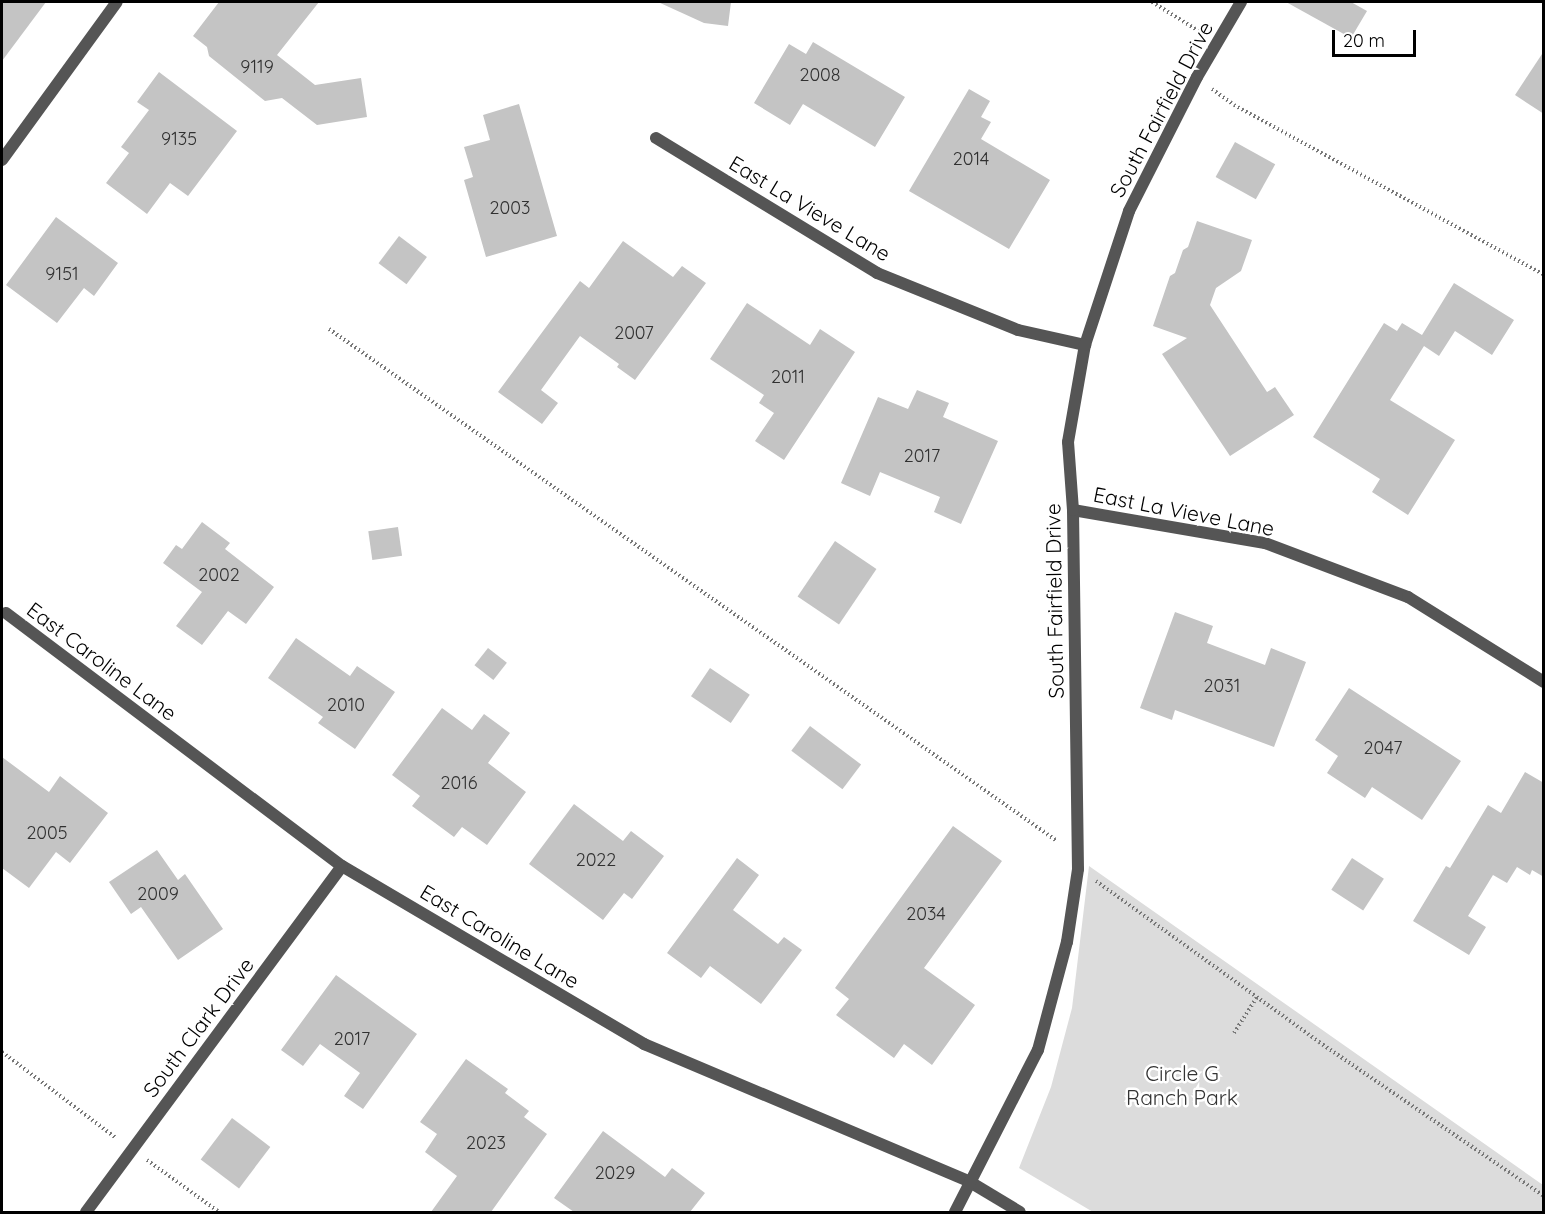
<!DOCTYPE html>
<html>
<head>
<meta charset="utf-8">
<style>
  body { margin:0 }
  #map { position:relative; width:1545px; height:1214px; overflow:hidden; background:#fff; font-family:Quicksand,sans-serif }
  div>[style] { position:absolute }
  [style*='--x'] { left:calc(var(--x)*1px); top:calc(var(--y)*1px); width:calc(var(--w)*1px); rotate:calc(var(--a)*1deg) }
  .green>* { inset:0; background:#dcdcdc }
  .building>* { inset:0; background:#c4c4c4; transform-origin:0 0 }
  .path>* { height:4px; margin-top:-2px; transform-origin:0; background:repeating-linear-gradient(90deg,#777 0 1.5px,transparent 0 4.5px) }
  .minor>* { height:12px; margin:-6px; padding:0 6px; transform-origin:6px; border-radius:6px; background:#555 }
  span { translate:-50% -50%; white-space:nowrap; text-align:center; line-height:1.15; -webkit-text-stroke:5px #fff; paint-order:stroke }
  .number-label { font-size:18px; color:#313131 }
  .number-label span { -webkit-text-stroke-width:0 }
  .street-label { font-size:21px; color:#000 }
  .park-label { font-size:21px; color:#333 }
  .frame { position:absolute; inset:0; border:3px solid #000; pointer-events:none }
  .scale { position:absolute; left:1332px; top:30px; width:84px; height:27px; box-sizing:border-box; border:3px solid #000; border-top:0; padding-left:8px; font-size:18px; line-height:21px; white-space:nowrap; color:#000; -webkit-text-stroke:4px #fff; paint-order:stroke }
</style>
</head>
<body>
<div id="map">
  <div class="green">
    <i style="clip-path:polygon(1089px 866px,1543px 1185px,1543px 1212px,1093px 1212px,1019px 1168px,1051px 1087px,1072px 1008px)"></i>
  </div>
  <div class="building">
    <i style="clip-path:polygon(2px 2px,46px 2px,2px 61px)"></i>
    <i style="clip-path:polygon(219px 2px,319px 2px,277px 55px,315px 85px,361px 78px,367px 117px,317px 125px,282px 98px,265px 101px,209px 56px,207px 47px,193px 36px)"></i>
    <i style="clip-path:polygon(658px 2px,731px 2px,728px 26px,704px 23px)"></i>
    <i style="clip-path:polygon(1286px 2px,1351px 2px,1367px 11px,1351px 38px)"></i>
    <i style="clip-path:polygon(813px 42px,905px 97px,875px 147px,803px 104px,790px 125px,754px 103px,789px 44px,806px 54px)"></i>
    <i style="clip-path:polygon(1544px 51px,1544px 114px,1515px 95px)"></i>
    <i style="clip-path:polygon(159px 72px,237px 131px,188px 196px,170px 183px,147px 214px,106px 183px,129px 153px,121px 147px,149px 110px,137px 102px)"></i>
    <i style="clip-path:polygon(969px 89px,990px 101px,981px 117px,991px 122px,981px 139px,1050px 180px,1009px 249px,909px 191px)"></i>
    <i style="clip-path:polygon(519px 104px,557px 236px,486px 257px,464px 180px,473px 177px,464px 147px,490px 140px,483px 115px)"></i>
    <i style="left:1235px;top:142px;width:46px;height:40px;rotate:29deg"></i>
    <i style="clip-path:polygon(56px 217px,118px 263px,94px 296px,84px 288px,57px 323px,6px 285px)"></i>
    <i style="clip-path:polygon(1197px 221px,1252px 240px,1241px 271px,1216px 288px,1210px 305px,1267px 392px,1275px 387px,1294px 415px,1230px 456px,1162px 354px,1187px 338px,1153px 326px,1170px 276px,1175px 273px,1183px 250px,1188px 247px)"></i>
    <i style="left:399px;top:236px;width:35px;height:34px;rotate:37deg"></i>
    <i style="clip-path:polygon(623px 241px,673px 277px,682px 266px,706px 283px,635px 380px,617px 367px,619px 364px,580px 336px,541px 390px,558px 403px,542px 424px,498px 392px,580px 281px,589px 288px)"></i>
    <i style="clip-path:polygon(1454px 283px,1514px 320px,1492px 355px,1455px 331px,1439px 356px,1424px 346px,1390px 400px,1455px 440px,1408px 515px,1372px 492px,1380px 479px,1313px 437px,1384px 323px,1397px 331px,1402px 323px,1422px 335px)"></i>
    <i style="clip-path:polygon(747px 303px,810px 345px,820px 329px,855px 352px,784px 460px,755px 441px,774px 413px,759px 403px,764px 395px,710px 359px)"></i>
    <i style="clip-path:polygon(917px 390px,949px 403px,943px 417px,998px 441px,961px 524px,934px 512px,940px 497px,880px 472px,870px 496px,841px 483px,878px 397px,908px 409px)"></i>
    <i style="clip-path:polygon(202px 522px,230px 543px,225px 549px,274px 587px,246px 624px,228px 611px,202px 645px,176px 626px,202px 592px,163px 563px,176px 545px,182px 549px)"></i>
    <i style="left:398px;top:527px;width:29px;height:30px;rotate:82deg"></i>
    <i style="left:835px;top:541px;width:50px;height:67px;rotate:34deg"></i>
    <i style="clip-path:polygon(1175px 612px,1213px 626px,1207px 643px,1265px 665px,1271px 648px,1306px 662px,1274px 747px,1175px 710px,1172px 720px,1140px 708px)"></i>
    <i style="clip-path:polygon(296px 638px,350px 676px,357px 666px,395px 692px,355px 749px,318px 723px,323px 717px,268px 678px)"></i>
    <i style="left:488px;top:648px;width:24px;height:22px;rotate:38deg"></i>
    <i style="left:710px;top:668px;width:48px;height:34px;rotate:34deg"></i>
    <i style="clip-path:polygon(1349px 688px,1461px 761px,1422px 820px,1372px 787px,1365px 798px,1327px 773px,1338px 756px,1315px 740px)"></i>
    <i style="clip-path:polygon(442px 708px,472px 730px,484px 714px,510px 733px,488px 763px,526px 792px,487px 845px,462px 827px,454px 837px,412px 806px,420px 796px,392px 775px)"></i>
    <i style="left:810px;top:726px;width:64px;height:31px;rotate:37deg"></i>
    <i style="clip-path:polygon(2px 757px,49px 792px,60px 776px,108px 813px,70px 863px,56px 852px,29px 888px,2px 868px)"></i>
    <i style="clip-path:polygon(1525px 772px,1544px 783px,1544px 877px,1532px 870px,1530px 875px,1517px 867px,1507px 883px,1493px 875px,1468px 916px,1486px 927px,1469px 955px,1413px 921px,1446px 866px,1450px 868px,1488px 805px,1501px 813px)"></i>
    <i style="clip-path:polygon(574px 804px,623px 841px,631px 831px,664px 856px,632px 899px,624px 893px,603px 920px,529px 864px)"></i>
    <i style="clip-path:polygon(953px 826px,1002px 861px,924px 968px,975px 1005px,932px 1065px,904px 1044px,894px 1058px,836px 1015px,849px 999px,835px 988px)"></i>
    <i style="clip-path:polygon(157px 850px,178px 880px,185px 874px,223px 929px,178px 960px,141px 907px,131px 914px,109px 882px)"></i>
    <i style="clip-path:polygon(737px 858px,759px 875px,733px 910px,778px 944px,784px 937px,802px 950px,761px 1004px,710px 966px,701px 978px,667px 953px)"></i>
    <i style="left:1352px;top:858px;width:38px;height:38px;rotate:33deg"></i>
    <i style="clip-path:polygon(336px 975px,417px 1034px,363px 1109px,344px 1096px,360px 1073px,320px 1044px,303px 1066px,281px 1050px)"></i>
    <i style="clip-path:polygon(466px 1059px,508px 1089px,505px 1093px,529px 1111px,524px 1117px,547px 1134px,491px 1212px,431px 1212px,457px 1176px,425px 1152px,437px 1134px,420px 1122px)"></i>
    <i style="left:232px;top:1118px;width:48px;height:52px;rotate:37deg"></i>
    <i style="clip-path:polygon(603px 1131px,665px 1177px,672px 1168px,705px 1193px,690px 1212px,574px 1212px,554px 1198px)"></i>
  </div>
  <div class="path">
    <i style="--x:1152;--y:2;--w:59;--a:31.8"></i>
    <i style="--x:1212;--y:89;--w:27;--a:36"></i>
    <i style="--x:1234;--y:105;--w:354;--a:28.7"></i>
    <i style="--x:329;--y:329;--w:890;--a:35.12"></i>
    <i style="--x:1096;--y:881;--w:275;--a:35.8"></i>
    <i style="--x:1319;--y:1042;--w:273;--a:34.4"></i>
    <i style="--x:1234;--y:1033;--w:43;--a:-57.4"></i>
    <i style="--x:2;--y:1052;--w:143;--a:37"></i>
    <i style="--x:147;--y:1160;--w:89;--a:35.8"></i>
  </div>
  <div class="minor">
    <i style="--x:656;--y:138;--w:259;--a:31.4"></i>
    <i style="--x:877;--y:273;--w:152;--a:22"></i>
    <i style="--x:1018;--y:330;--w:69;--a:12.6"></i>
    <i style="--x:2;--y:160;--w:195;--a:-54"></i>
    <i style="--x:1073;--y:510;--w:195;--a:9.8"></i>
    <i style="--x:1265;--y:543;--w:153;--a:20.7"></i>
    <i style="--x:1408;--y:597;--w:160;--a:32"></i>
    <i style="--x:6;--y:613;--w:421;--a:37"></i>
    <i style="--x:342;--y:866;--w:351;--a:30.5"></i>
    <i style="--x:644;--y:1044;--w:354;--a:22.9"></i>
    <i style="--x:970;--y:1182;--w:58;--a:31"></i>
    <i style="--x:86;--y:1212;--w:430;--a:-53.5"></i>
    <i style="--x:955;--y:1212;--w:182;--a:-62.9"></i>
    <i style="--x:1038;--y:1050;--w:112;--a:-75"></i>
    <i style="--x:1067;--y:942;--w:74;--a:-81.4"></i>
    <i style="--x:1078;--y:869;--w:359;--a:-90.8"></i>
    <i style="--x:1073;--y:510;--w:68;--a:-94.2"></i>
    <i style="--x:1068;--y:442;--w:98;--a:-80.1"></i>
    <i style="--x:1085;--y:345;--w:141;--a:-71.8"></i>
    <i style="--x:1129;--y:211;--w:150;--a:-63.1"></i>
    <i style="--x:1197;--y:77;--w:87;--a:-59.6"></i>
  </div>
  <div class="number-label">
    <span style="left:257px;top:67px">9119</span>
    <span style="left:820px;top:75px">2008</span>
    <span style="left:179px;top:139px">9135</span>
    <span style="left:971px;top:159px">2014</span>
    <span style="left:510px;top:208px">2003</span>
    <span style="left:62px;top:274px">9151</span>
    <span style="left:634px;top:333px">2007</span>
    <span style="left:788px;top:377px">2011</span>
    <span style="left:922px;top:456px">2017</span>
    <span style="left:219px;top:575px">2002</span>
    <span style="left:1222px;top:686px">2031</span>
    <span style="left:346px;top:705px">2010</span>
    <span style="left:1383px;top:748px">2047</span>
    <span style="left:459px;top:783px">2016</span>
    <span style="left:47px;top:833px">2005</span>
    <span style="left:596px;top:860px">2022</span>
    <span style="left:158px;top:894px">2009</span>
    <span style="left:926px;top:914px">2034</span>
    <span style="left:352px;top:1039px">2017</span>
    <span style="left:486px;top:1143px">2023</span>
    <span style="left:615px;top:1173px">2029</span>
  </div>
  <div class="street-label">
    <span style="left:1161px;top:109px;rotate:-62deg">South Fairfield Drive</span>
    <span style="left:810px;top:208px;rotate:31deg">East La Vieve Lane</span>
    <span style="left:1184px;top:511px;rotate:11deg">East La Vieve Lane</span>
    <span style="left:1054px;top:601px;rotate:-91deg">South Fairfield Drive</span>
    <span style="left:102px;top:661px;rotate:37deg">East Caroline Lane</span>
    <span style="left:500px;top:936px;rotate:31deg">East Caroline Lane</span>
    <span style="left:198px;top:1027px;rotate:-53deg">South Clark Drive</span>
  </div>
  <div class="park-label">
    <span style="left:1182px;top:1085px">Circle G<br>Ranch Park</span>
  </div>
  <div class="frame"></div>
  <div class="scale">20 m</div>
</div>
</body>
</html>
